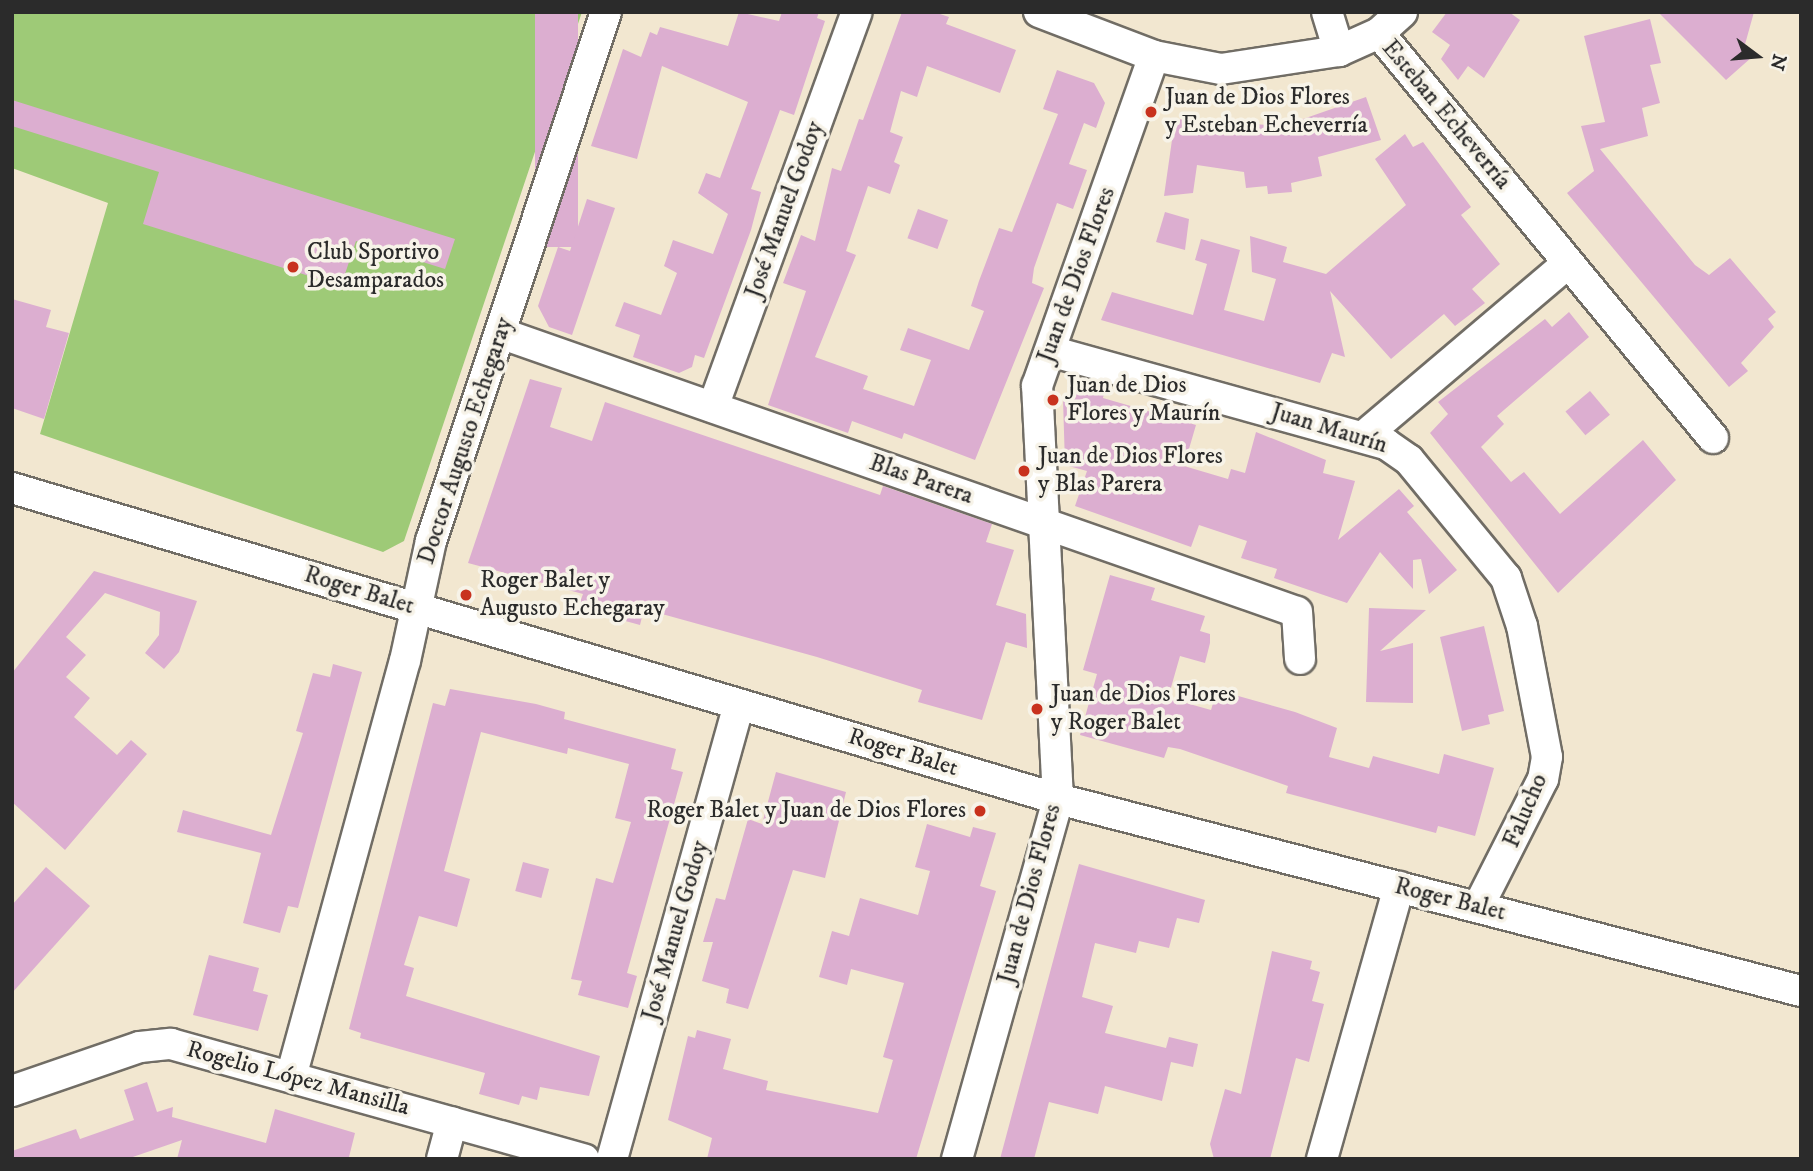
<!DOCTYPE html>
<html>
<head>
<meta charset="utf-8">
<style>
  body { margin:0 }
  #map { position:relative; width:1813px; height:1171px; overflow:hidden; background:#f2e7d0; font-family:"IM FELL DW Pica",serif }
  div>[style] { position:absolute }
  [style*='--x'] { left:calc(var(--x)*1px); top:calc(var(--y)*1px); width:calc(var(--w)*1px); rotate:calc(var(--a)*1deg) }
  .green>* { inset:0; background:#9eca77 }
  .building>* { inset:0; background:#dcaed0; transform-origin:0 0 }
  .roads { filter:drop-shadow(2px 0 #716d65) drop-shadow(-2px 0 #716d65) drop-shadow(0 2px #716d65) drop-shadow(0 -2px #716d65) }
  .minor>* { height:30px; margin:-15px; padding:0 15px; transform-origin:15px; border-radius:15px; background:#fff }
  .dots>* { width:19px; height:19px; translate:-50% -50%; box-sizing:border-box; border:4px solid #f7f3e8; border-radius:50% }
  span { translate:-50% -50%; white-space:nowrap; text-align:center; line-height:1.15; -webkit-text-stroke:7px #f7f3e8; paint-order:stroke }
  .poi-label { font-size:24px; color:#2b2b2b }
  .left { translate:0 -50%; text-align:left }
  .right { translate:-100% -50%; text-align:right }
  .street-label { font-size:24px; color:#2b2b2b }
  .frame { position:absolute; inset:0; border:14px solid #2b2b2b; pointer-events:none }
  .north { position:absolute; left:1722px; top:21px; width:70px; height:70px; -webkit-text-stroke:5px #f7f3e8; paint-order:stroke; rotate:106deg; font-size:19px; font-weight:700; line-height:28px; text-align:center; color:#2b2b2b }
  .north::after { content:''; display:block; margin:auto; width:24px; height:32px; background:#2b2b2b; clip-path:polygon(50% 0,100% 100%,50% 72%,0 100%) }
</style>
</head>
<body>
<div id="map">
  <div class="green">
    <i style="clip-path:polygon(12px 12px,582px 12px,404px 541px,383px 552px,40px 434px,108px 203px,12px 168px)"></i>
  </div>
  <div class="building">
    <i style="left:535px;top:12px;width:43px;height:235px"></i>
    <i style="clip-path:polygon(739px 12px,779px 21px,782px 12px,819px 12px,817px 18px,825px 21px,794px 115px,780px 110px,751px 189px,761px 192px,751px 230px,704px 358px,695px 355px,692px 367px,679px 373px,633px 357px,640px 335px,615px 326px,624px 302px,661px 315px,677px 273px,664px 266px,673px 240px,713px 254px,728px 214px,698px 193px,706px 173px,720px 178px,748px 102px,662px 66px,637px 159px,591px 146px,623px 49px,641px 57px,650px 32px,657px 35px,660px 27px,728px 46px)"></i>
    <i style="clip-path:polygon(902px 12px,934px 12px,949px 17px,946px 24px,1016px 50px,1000px 93px,927px 66px,917px 97px,901px 91px,890px 132px,903px 137px,894px 162px,900px 165px,890px 194px,868px 186px,846px 251px,856px 255px,815px 357px,868px 376px,863px 389px,914px 406px,931px 360px,900px 350px,908px 328px,969px 350px,984px 311px,971px 306px,979px 281px,999px 228px,1012px 232px,1058px 114px,1043px 109px,1057px 70px,1094px 83px,1105px 103px,1096px 128px,1084px 123px,1069px 164px,1087px 170px,1073px 209px,1057px 203px,1034px 268px,1032px 283px,1044px 288px,975px 460px,904px 433px,902px 439px,852px 421px,848px 433px,768px 405px,806px 291px,783px 283px,801px 235px,815px 241px,832px 168px,841px 171px,859px 119px,863px 120px)"></i>
    <i style="clip-path:polygon(1447px 12px,1509px 12px,1520px 20px,1484px 78px,1468px 66px,1458px 80px,1441px 59px,1450px 45px,1432px 32px)"></i>
    <i style="clip-path:polygon(1658px 12px,1754px 12px,1744px 48px,1752px 57px,1726px 80px)"></i>
    <i style="clip-path:polygon(1650px 19px,1661px 63px,1650px 65px,1660px 103px,1642px 108px,1648px 136px,1600px 149px,1695px 265px,1709px 275px,1730px 258px,1776px 312px,1768px 319px,1774px 327px,1741px 363px,1748px 371px,1729px 387px,1567px 193px,1594px 171px,1581px 126px,1605px 122px,1584px 36px)"></i>
    <i style="clip-path:polygon(1366px 97px,1381px 140px,1318px 157px,1322px 176px,1291px 183px,1292px 192px,1268px 194px,1267px 186px,1246px 188px,1244px 172px,1197px 165px,1193px 193px,1164px 196px,1175px 119px,1283px 126px)"></i>
    <i style="clip-path:polygon(12px 100px,455px 239px,445px 269px,356px 241px,341px 286px,143px 224px,159px 172px,12px 126px)"></i>
    <i style="clip-path:polygon(1405px 134px,1413px 147px,1423px 142px,1471px 207px,1461px 215px,1500px 264px,1472px 289px,1485px 303px,1455px 326px,1444px 314px,1391px 359px,1330px 291px,1345px 357px,1332px 353px,1320px 383px,1101px 320px,1112px 292px,1193px 315px,1207px 264px,1195px 260px,1201px 239px,1240px 250px,1224px 310px,1264px 321px,1276px 279px,1252px 272px,1250px 236px,1287px 247px,1283px 262px,1326px 274px,1406px 205px,1375px 159px)"></i>
    <i style="clip-path:polygon(587px 199px,615px 208px,572px 335px,549px 327px,538px 306px,558px 247px,570px 251px)"></i>
    <i style="left:918px;top:209px;width:32px;height:31px;rotate:20deg"></i>
    <i style="clip-path:polygon(1165px 212px,1189px 219px,1185px 250px,1156px 242px)"></i>
    <i style="clip-path:polygon(12px 299px,51px 310px,46px 327px,69px 333px,44px 419px,12px 408px)"></i>
    <i style="clip-path:polygon(1569px 312px,1589px 337px,1497px 416px,1504px 424px,1481px 447px,1511px 482px,1524px 472px,1560px 514px,1643px 440px,1676px 480px,1558px 593px,1430px 433px,1448px 414px,1438px 402px,1545px 319px,1552px 327px)"></i>
    <i style="clip-path:polygon(530px 379px,562px 388px,550px 427px,592px 441px,605px 402px,880px 495px,883px 486px,992px 524px,986px 542px,1014px 550px,996px 605px,1026px 614px,1027px 648px,1006px 642px,982px 720px,918px 702px,922px 690px,817px 657px,644px 609px,640px 625px,578px 608px,583px 594px,468px 563px)"></i>
    <i style="clip-path:polygon(1084px 383px,1105px 389px,1103px 398px,1196px 425px,1184px 466px,1228px 479px,1231px 469px,1245px 473px,1256px 432px,1326px 460px,1323px 473px,1355px 481px,1338px 540px,1399px 489px,1414px 506px,1407px 512px,1457px 570px,1429px 594px,1421px 559px,1413px 560px,1413px 589px,1380px 552px,1347px 603px,1274px 578px,1277px 569px,1241px 558px,1247px 541px,1199px 525px,1191px 547px,1075px 506px,1087px 471px,1065px 465px,1063px 399px)"></i>
    <i style="left:1590px;top:391px;width:31px;height:32px;rotate:50deg"></i>
    <i style="clip-path:polygon(94px 571px,197px 601px,179px 652px,164px 669px,145px 653px,159px 635px,160px 612px,105px 593px,66px 637px,86px 655px,66px 677px,90px 698px,74px 717px,117px 755px,131px 740px,147px 754px,65px 850px,12px 802px,12px 673px)"></i>
    <i style="clip-path:polygon(1110px 575px,1155px 588px,1151px 600px,1205px 616px,1200px 631px,1210px 634px,1210px 643px,1205px 663px,1180px 656px,1168px 698px,1211px 710px,1217px 690px,1295px 712px,1337px 728px,1329px 757px,1369px 768px,1373px 756px,1439px 774px,1444px 754px,1494px 768px,1475px 836px,1438px 826px,1436px 833px,1286px 793px,1288px 786px,1180px 749px,1168px 747px,1164px 758px,1080px 735px,1097px 674px,1083px 670px)"></i>
    <i style="clip-path:polygon(1369px 608px,1426px 610px,1380px 651px,1413px 643px,1413px 703px,1366px 702px)"></i>
    <i style="clip-path:polygon(1484px 626px,1504px 711px,1488px 715px,1490px 724px,1462px 731px,1440px 637px)"></i>
    <i style="clip-path:polygon(333px 664px,362px 672px,298px 908px,288px 906px,280px 933px,243px 923px,261px 853px,177px 832px,183px 810px,271px 835px,303px 733px,296px 731px,313px 673px,330px 677px)"></i>
    <i style="clip-path:polygon(450px 689px,536px 704px,565px 712px,564px 719px,676px 749px,671px 769px,683px 772px,627px 973px,637px 976px,628px 1008px,578px 995px,582px 981px,571px 979px,596px 878px,613px 883px,631px 822px,615px 818px,629px 764px,568px 748px,567px 754px,481px 732px,444px 871px,470px 879px,457px 927px,419px 916px,404px 965px,414px 968px,406px 996px,600px 1056px,589px 1096px,540px 1087px,537px 1100px,522px 1096px,519px 1105px,479px 1094px,485px 1073px,360px 1038px,361px 1033px,349px 1029px,433px 703px,445px 706px)"></i>
    <i style="clip-path:polygon(776px 772px,846px 792px,825px 878px,793px 870px,748px 1009px,726px 1003px,729px 989px,702px 981px,713px 942px,703px 942px,716px 898px,725px 900px,748px 819px,762px 824px)"></i>
    <i style="clip-path:polygon(927px 824px,970px 837px,973px 827px,996px 833px,980px 886px,996px 891px,916px 1159px,707px 1159px,712px 1138px,668px 1120px,688px 1036px,695px 1038px,697px 1030px,731px 1039px,723px 1069px,768px 1081px,766px 1090px,878px 1113px,893px 1060px,883px 1057px,904px 983px,851px 969px,847px 985px,819px 977px,832px 931px,849px 936px,860px 898px,918px 915px,930px 871px,915px 867px)"></i>
    <i style="left:523px;top:862px;width:27px;height:30px;rotate:15deg"></i>
    <i style="clip-path:polygon(1079px 864px,1205px 900px,1199px 923px,1177px 918px,1169px 948px,1139px 941px,1136px 953px,1095px 943px,1082px 997px,1113px 1006px,1105px 1033px,1166px 1048px,1169px 1037px,1198px 1044px,1193px 1067px,1171px 1062px,1162px 1101px,1105px 1086px,1098px 1114px,1049px 1102px,1034px 1159px,1000px 1159px)"></i>
    <i style="clip-path:polygon(46px 867px,90px 906px,12px 993px,12px 905px)"></i>
    <i style="clip-path:polygon(1272px 951px,1312px 961px,1310px 969px,1320px 972px,1312px 1001px,1324px 1004px,1309px 1062px,1296px 1058px,1270px 1159px,1214px 1159px,1210px 1144px,1225px 1089px,1241px 1094px)"></i>
    <i style="clip-path:polygon(209px 955px,259px 968px,253px 991px,268px 995px,258px 1031px,193px 1015px)"></i>
    <i style="clip-path:polygon(147px 1082px,157px 1112px,173px 1107px,172px 1117px,266px 1143px,275px 1109px,355px 1133px,349px 1157px,177px 1159px,182px 1140px,127px 1159px,12px 1159px,12px 1151px,76px 1129px,80px 1139px,134px 1120px,124px 1090px)"></i>
  </div>
  <div class="roads">
    <div class="minor">
      <i style="--x:1039;--y:12;--w:123;--a:20.9"></i>
      <i style="--x:1154;--y:56;--w:68;--a:11"></i>
      <i style="--x:1221;--y:69;--w:119;--a:-8.7"></i>
      <i style="--x:1339;--y:51;--w:44;--a:-24.2"></i>
      <i style="--x:1379;--y:33;--w:31;--a:-42"></i>
      <i style="--x:1327;--y:12;--w:41;--a:72.9"></i>
      <i style="--x:1379;--y:33;--w:525;--a:50.49"></i>
      <i style="--x:500;--y:333;--w:844;--a:19.29"></i>
      <i style="--x:1297;--y:612;--w:47;--a:86.3"></i>
      <i style="--x:1050;--y:351;--w:349;--a:15.5"></i>
      <i style="--x:1386;--y:444;--w:28;--a:35"></i>
      <i style="--x:1409;--y:460;--w:153;--a:50.6"></i>
      <i style="--x:1506;--y:578;--w:51;--a:71.6"></i>
      <i style="--x:1522;--y:626;--w:133;--a:79.2"></i>
      <i style="--x:1547;--y:757;--w:22;--a:100"></i>
      <i style="--x:1543;--y:779;--w:144;--a:116.9"></i>
      <i style="--x:713;--y:407;--w:420;--a:-70"></i>
      <i style="--x:1364;--y:436;--w:267;--a:-40.3"></i>
      <i style="--x:12;--y:488;--w:1091;--a:16.56"></i>
      <i style="--x:1058;--y:799;--w:767;--a:14.49"></i>
      <i style="--x:291;--y:1077;--w:431;--a:-74.7"></i>
      <i style="--x:405;--y:661;--w:123;--a:-77.8"></i>
      <i style="--x:431;--y:541;--w:557;--a:-71.7"></i>
      <i style="--x:12;--y:1091;--w:135;--a:-19"></i>
      <i style="--x:140;--y:1047;--w:31;--a:-6"></i>
      <i style="--x:171;--y:1044;--w:429;--a:15.6"></i>
      <i style="--x:442;--y:1159;--w:38;--a:-75"></i>
      <i style="--x:612;--y:1159;--w:472;--a:-74.4"></i>
      <i style="--x:957;--y:1159;--w:374;--a:-74.3"></i>
      <i style="--x:1058;--y:799;--w:414;--a:-92.9"></i>
      <i style="--x:1037;--y:386;--w:350;--a:-70.5"></i>
      <i style="--x:1322;--y:1159;--w:283;--a:-74.2"></i>
    </div>
  </div>
  <div class="dots">
    <i style="left:1151px;top:112px;background:#c8321e"></i>
    <i style="left:293px;top:267px;background:#c8321e"></i>
    <i style="left:1053px;top:400px;background:#c8321e"></i>
    <i style="left:1024px;top:471px;background:#c8321e"></i>
    <i style="left:466px;top:595px;background:#c8321e"></i>
    <i style="left:1037px;top:709px;background:#c8321e"></i>
    <i style="left:980px;top:811px;background:#c8321e"></i>
  </div>
  <div class="poi-label">
    <span class="left" style="left:1165px;top:112px">Juan de Dios Flores<br>y Esteban Echeverría</span>
    <span class="left" style="left:307px;top:267px">Club Sportivo<br>Desamparados</span>
    <span class="left" style="left:1067px;top:400px">Juan de Dios<br>Flores y Maurín</span>
    <span class="left" style="left:1038px;top:471px">Juan de Dios Flores<br>y Blas Parera</span>
    <span class="left" style="left:480px;top:595px">Roger Balet y<br>Augusto Echegaray</span>
    <span class="left" style="left:1051px;top:709px">Juan de Dios Flores<br>y Roger Balet</span>
    <span class="right" style="left:966px;top:811px">Roger Balet y Juan de Dios Flores</span>
  </div>
  <div class="street-label">
    <span style="left:1446px;top:115px;rotate:50deg">Esteban Echeverría</span>
    <span style="left:785px;top:210px;rotate:-70deg">José Manuel Godoy</span>
    <span style="left:1077px;top:275px;rotate:-70deg">Juan de Dios Flores</span>
    <span style="left:1329px;top:429px;rotate:17deg">Juan Maurín</span>
    <span style="left:466px;top:441px;rotate:-72deg">Doctor Augusto Echegaray</span>
    <span style="left:921px;top:480px;rotate:19deg">Blas Parera</span>
    <span style="left:359px;top:591px;rotate:17deg">Roger Balet</span>
    <span style="left:903px;top:753px;rotate:17deg">Roger Balet</span>
    <span style="left:1526px;top:811px;rotate:-67deg">Falucho</span>
    <span style="left:1030px;top:894px;rotate:-75deg">Juan de Dios Flores</span>
    <span style="left:1450px;top:900px;rotate:14deg">Roger Balet</span>
    <span style="left:676px;top:931px;rotate:-74deg">José Manuel Godoy</span>
    <span style="left:298px;top:1079px;rotate:15deg">Rogelio López Mansilla</span>
  </div>
  <div class="frame"></div>
  <div class="north">N</div>
</div>
</body>
</html>
